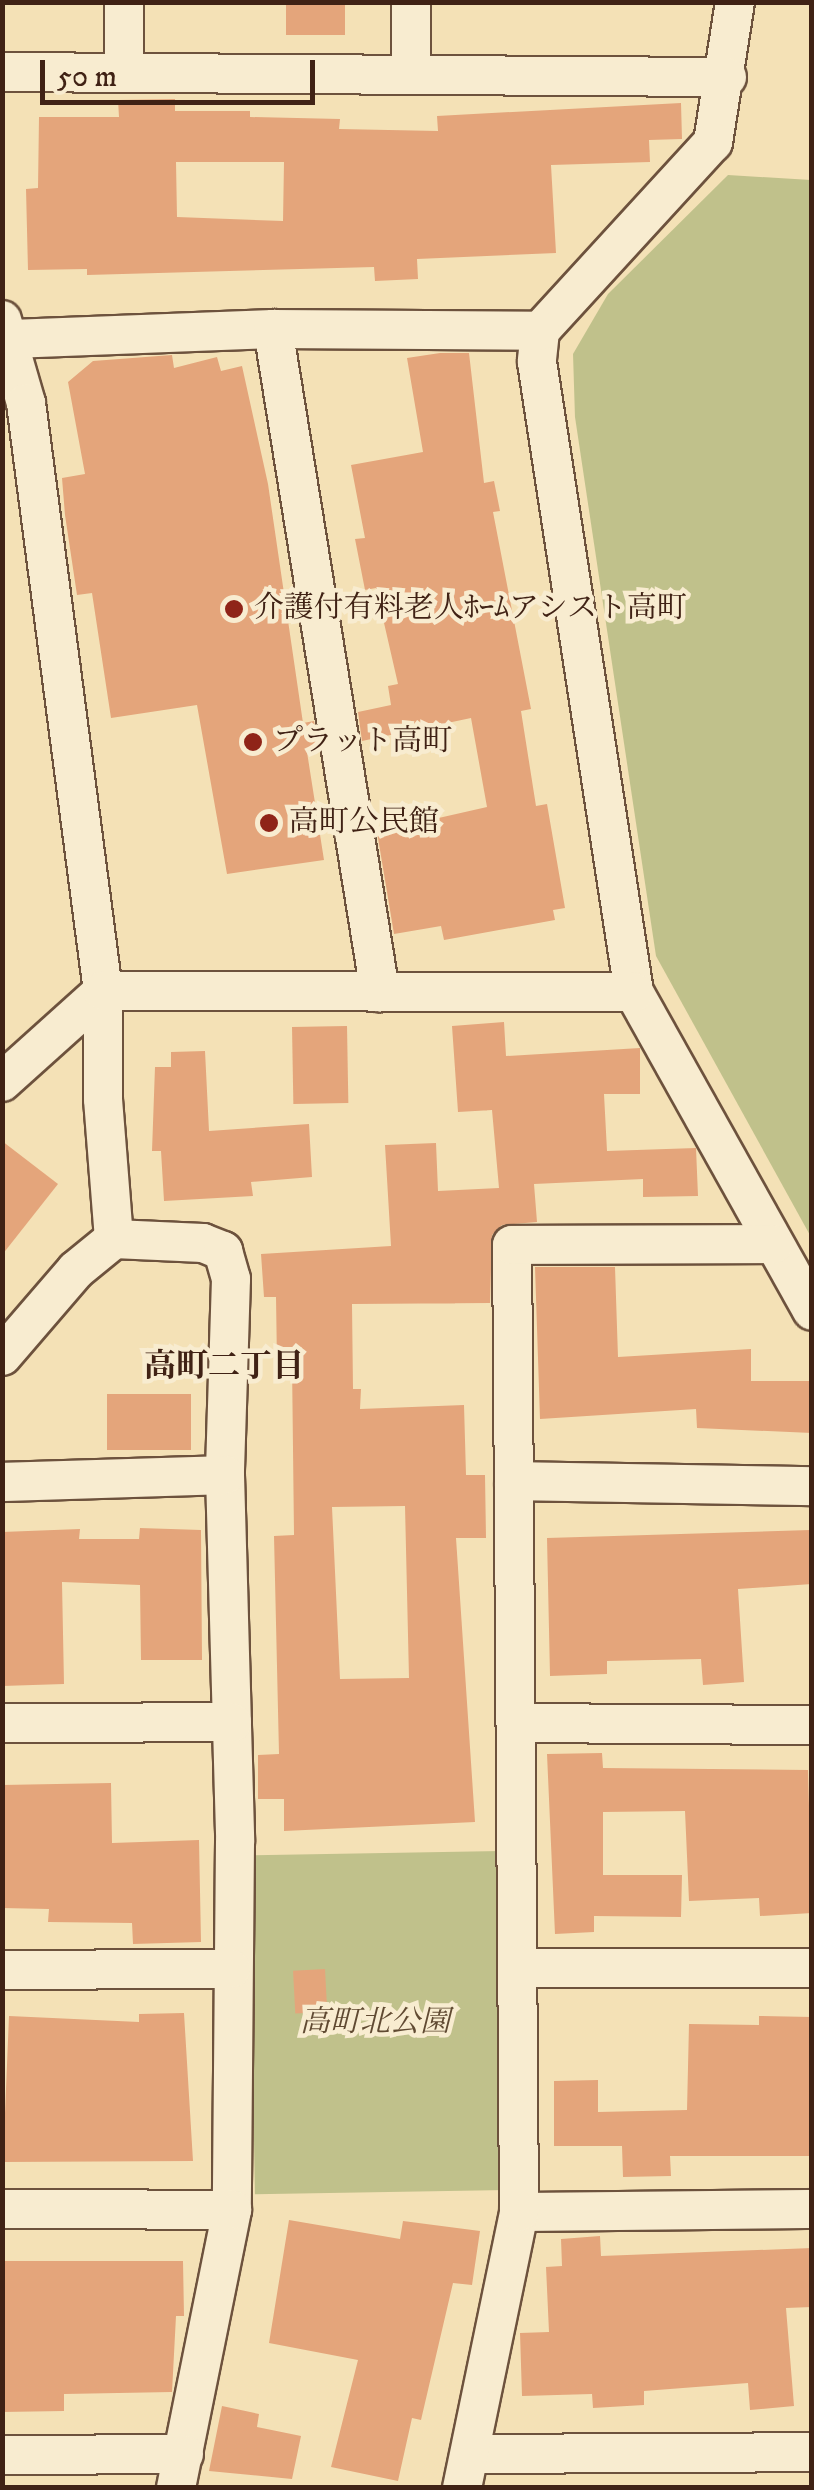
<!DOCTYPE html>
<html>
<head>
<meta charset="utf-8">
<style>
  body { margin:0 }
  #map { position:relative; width:814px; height:2490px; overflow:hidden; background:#f4e1b6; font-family:"IM FELL DW Pica","Noto Serif JP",serif }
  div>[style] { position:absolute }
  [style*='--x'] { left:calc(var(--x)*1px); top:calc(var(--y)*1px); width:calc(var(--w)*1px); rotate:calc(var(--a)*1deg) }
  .green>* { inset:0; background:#c0c18b; transform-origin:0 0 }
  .building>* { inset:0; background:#e4a57b; transform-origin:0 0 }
  .roads { filter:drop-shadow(2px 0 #6d523d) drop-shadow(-2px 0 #6d523d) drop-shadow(0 2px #6d523d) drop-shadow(0 -2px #6d523d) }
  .minor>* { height:38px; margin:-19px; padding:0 19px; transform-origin:19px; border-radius:19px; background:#f8ecd0 }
  .dots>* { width:28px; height:28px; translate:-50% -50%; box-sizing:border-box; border:5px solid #f8ecd0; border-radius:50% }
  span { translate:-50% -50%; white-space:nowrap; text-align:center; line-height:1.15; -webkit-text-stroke:9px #f8ecd0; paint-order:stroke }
  .poi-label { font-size:30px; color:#402215 }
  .left { translate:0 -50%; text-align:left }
  .park-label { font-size:30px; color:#604a32; font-style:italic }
  .neighbourhood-label { font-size:32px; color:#402215; font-weight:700 }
  .frame { position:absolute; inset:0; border:5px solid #402215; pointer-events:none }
  .scale { position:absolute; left:40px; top:60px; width:275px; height:45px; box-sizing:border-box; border:5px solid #402215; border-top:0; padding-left:12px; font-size:30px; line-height:35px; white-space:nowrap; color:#402215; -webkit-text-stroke:8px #f8ecd0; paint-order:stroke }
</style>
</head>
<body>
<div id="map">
  <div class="green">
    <i style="clip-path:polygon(728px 175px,811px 180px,811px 1237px,656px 956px,575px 417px,573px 354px,608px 294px)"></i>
    <i style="left:501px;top:1851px;width:339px;height:252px;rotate:89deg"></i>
  </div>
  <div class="building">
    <i style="left:286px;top:2px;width:59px;height:33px"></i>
    <i style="clip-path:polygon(evenodd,175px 99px,175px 111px,250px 111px,250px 117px,340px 119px,339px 129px,438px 131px,437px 116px,681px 103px,682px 139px,649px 140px,650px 162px,551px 165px,556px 253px,417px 259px,418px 279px,375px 281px,374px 267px,87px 275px,87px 269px,28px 270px,26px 189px,38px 188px,39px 117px,119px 117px,118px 100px,175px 99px,176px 162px,284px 162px,283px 221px,177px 217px,176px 162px)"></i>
    <i style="clip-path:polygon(440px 353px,469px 353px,484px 483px,494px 481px,500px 511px,493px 512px,531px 709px,521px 711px,536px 806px,547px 804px,565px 908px,553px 910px,555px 920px,444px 940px,441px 926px,394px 934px,377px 832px,487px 807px,471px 718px,362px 741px,358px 712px,391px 705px,388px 686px,398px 684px,376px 588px,365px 590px,355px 539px,365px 538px,351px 465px,423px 452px,407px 358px)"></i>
    <i style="clip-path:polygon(172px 355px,174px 368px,217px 357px,221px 371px,242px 366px,268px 484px,303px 723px,314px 721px,318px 750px,307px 752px,324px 860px,227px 874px,197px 705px,111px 718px,92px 593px,77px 595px,65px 515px,62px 478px,85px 474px,68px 382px,93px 361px)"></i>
    <i style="clip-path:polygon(evenodd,504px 1022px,506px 1056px,640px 1048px,640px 1094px,604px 1094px,607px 1151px,696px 1148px,698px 1196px,643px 1197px,643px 1179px,534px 1184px,537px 1222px,502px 1225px,492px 1235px,490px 1303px,352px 1304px,353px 1389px,361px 1389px,360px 1409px,464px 1405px,466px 1475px,485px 1475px,486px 1538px,456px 1538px,475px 1822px,284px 1831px,284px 1799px,258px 1799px,258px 1755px,279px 1754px,274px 1536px,294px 1535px,292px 1363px,277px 1363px,276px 1297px,264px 1297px,261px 1254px,391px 1246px,385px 1145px,436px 1143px,438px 1191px,499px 1188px,492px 1110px,458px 1112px,452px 1026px,504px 1022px,405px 1506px,409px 1678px,340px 1679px,332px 1507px,405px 1506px)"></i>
    <i style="left:347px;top:1026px;width:77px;height:55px;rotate:89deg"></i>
    <i style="clip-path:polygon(205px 1051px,209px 1131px,309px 1124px,312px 1177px,251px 1182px,253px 1196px,164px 1201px,161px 1151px,152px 1151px,155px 1067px,171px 1067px,171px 1052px)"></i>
    <i style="clip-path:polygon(2px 1141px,58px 1184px,2px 1255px)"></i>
    <i style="clip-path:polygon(535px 1267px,615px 1267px,618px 1357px,751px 1349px,751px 1381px,812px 1381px,812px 1433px,697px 1428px,696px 1409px,540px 1419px)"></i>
    <i style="left:107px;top:1394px;width:84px;height:56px"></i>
    <i style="clip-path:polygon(140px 1528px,201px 1530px,202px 1660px,141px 1660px,140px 1585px,62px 1582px,64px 1684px,2px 1686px,2px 1532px,80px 1529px,79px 1539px,139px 1539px)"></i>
    <i style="clip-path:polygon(810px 1530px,812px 1584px,738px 1589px,744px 1682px,703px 1685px,701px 1659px,607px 1661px,607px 1674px,550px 1676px,547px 1538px)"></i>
    <i style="clip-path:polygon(602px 1753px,603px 1768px,808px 1770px,812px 1913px,760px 1916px,759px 1898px,689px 1901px,685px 1811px,603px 1812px,603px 1875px,682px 1875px,681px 1917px,594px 1916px,594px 1932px,555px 1934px,547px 1754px)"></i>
    <i style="clip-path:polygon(111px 1783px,112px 1843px,199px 1840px,201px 1942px,133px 1944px,132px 1923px,48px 1922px,49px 1909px,2px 1908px,2px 1785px)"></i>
    <i style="left:325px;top:1969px;width:43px;height:32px;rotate:87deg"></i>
    <i style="clip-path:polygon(184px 2013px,193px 2161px,3px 2162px,9px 2016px,139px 2022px,139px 2014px)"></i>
    <i style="clip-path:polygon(759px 2016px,812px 2017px,811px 2156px,670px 2156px,671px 2176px,623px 2177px,622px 2146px,554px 2146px,554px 2081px,598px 2080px,598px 2112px,687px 2110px,689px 2024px,759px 2025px)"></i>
    <i style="clip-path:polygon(289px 2220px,400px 2239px,403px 2221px,480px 2231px,472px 2285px,453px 2283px,421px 2420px,412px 2418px,398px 2481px,331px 2467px,358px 2360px,269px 2343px)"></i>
    <i style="clip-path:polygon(600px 2236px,601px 2256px,812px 2248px,812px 2307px,786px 2308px,794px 2406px,750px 2410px,748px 2383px,644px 2391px,644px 2405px,593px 2408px,592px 2394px,522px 2396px,520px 2333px,549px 2332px,546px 2267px,562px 2266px,561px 2239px)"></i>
    <i style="clip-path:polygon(2px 2261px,183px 2261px,184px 2316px,176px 2316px,172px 2392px,64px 2394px,64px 2411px,2px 2412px)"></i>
    <i style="clip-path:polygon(222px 2406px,259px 2414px,257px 2427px,301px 2436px,292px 2479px,209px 2471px)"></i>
  </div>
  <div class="roads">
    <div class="minor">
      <i style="--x:411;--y:2;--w:70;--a:90"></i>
      <i style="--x:735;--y:2;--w:142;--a:98.9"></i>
      <i style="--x:713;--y:142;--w:256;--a:132.5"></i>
      <i style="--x:540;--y:331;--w:31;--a:96"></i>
      <i style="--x:537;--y:362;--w:637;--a:81.25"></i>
      <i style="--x:634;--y:992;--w:365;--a:60.8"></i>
      <i style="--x:2;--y:72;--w:725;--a:0.4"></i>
      <i style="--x:124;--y:72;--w:70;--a:-90"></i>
      <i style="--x:2;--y:320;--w:86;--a:73.9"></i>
      <i style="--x:26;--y:403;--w:593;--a:82.54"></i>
      <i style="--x:103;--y:991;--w:136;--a:138"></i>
      <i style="--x:273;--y:329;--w:672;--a:80.83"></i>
      <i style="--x:11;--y:339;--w:262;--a:-2.2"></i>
      <i style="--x:273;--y:329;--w:267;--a:0.4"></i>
      <i style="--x:114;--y:1239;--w:140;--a:-94.5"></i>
      <i style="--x:103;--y:1099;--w:108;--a:-90"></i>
      <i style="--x:103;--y:991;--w:531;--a:0.11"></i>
      <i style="--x:2;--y:1356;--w:113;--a:-49.3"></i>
      <i style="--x:76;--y:1270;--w:49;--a:-39.2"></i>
      <i style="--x:114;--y:1239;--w:89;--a:2.6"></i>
      <i style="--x:203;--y:1243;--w:22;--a:22"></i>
      <i style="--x:223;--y:1251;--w:29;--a:74"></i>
      <i style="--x:231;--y:1279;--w:196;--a:91.8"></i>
      <i style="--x:225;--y:1475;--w:367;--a:88.4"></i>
      <i style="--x:235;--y:1842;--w:368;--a:90.5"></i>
      <i style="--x:232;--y:2210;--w:284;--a:101.4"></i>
      <i style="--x:514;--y:1481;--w:298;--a:1"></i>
      <i style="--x:2;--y:1482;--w:223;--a:-1.8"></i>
      <i style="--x:2;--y:1723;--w:230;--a:-0.2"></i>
      <i style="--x:516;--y:1723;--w:296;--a:0.4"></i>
      <i style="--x:517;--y:1968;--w:295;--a:0"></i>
      <i style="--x:2;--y:1970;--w:229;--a:-0.3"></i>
      <i style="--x:2;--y:2209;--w:230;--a:0.2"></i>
      <i style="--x:519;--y:2212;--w:293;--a:-0.6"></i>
      <i style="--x:470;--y:2454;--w:342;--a:-0.3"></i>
      <i style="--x:2;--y:2455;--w:182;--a:-0.3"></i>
      <i style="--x:462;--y:2488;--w:282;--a:-78.3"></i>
      <i style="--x:519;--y:2212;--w:967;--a:-90.41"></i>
      <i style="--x:512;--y:1245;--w:261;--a:-0.2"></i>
    </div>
  </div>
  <div class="dots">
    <i style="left:234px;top:609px;background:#8f2418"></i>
    <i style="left:253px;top:742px;background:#8f2418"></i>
    <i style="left:269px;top:823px;background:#8f2418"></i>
  </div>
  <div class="poi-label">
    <span class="left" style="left:254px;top:609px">介護付有料老人ﾎｰﾑアシスト高町</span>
    <span class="left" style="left:273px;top:742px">プラット高町</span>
    <span class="left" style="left:289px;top:823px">高町公民館</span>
  </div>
  <div class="park-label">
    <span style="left:375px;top:2023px">高町北公園</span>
  </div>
  <div class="neighbourhood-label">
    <span style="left:224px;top:1367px">高町二丁目</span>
  </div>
  <div class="frame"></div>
  <div class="scale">50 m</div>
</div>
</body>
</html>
